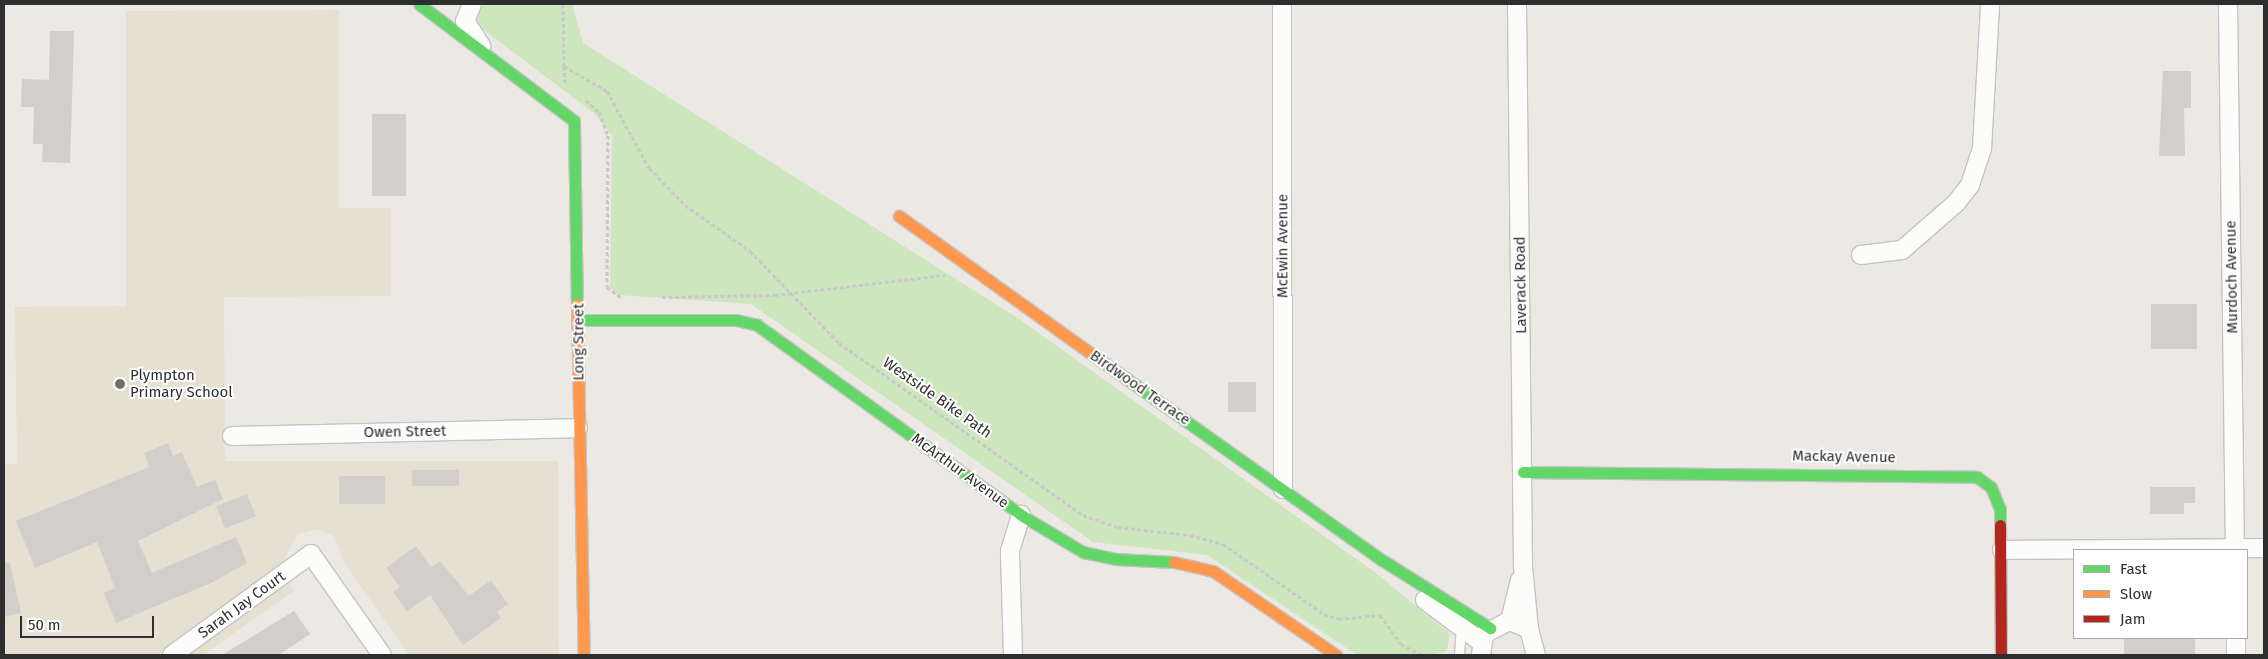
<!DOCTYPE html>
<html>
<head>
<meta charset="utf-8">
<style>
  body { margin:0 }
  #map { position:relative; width:2268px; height:659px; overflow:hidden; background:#ece8e4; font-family:"Fira Sans",sans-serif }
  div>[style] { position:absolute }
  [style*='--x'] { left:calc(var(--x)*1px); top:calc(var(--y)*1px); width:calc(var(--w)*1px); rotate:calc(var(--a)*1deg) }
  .education>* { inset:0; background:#e6e0d3 }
  .green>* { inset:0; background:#cee6be }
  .building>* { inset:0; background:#d1cecb; transform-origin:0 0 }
  .path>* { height:3px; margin-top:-1.5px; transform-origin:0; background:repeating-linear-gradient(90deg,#c9c9c8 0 4px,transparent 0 6.5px) }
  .roads { filter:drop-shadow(1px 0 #c5c4c5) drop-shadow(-1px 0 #c5c4c5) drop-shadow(0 1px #c5c4c5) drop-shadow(0 -1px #c5c4c5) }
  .lane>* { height:9px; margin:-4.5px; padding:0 4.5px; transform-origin:4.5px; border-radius:4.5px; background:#fcfcfb }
  .street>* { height:18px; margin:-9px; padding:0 9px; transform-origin:9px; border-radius:9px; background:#fcfcfb }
  .fast>* { height:11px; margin:-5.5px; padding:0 5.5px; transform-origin:5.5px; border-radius:5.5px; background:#63d668 }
  .slow>* { height:11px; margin:-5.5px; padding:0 5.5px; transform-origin:5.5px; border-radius:5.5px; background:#ff974d }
  .jam>* { height:11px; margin:-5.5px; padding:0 5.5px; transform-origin:5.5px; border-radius:5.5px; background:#b3261e }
  .dots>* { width:14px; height:14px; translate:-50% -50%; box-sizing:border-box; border:2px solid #fff; border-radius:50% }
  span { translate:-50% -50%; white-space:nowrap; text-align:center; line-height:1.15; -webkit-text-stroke:4px #fff; paint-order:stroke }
  .street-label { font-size:15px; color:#2e2e2e }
  .poi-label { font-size:15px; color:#2e2e2e }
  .left { translate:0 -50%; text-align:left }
  .frame { position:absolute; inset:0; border:5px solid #2e2e2e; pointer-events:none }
  .legend { position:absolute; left:2073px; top:549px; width:175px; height:90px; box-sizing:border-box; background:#fff; border:1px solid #ababab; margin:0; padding:6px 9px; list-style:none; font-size:15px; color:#2e2e2e }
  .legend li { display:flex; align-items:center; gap:10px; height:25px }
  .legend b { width:25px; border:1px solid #ababab }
  .scale { position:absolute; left:20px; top:616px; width:134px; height:22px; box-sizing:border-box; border:2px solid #2e2e2e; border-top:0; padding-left:6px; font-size:15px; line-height:18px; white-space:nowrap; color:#2e2e2e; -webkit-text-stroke:4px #fff; paint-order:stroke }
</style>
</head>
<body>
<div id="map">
  <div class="education">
    <i style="clip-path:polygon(339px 10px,339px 208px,391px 208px,391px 296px,224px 297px,225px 461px,558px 461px,559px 655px,409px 655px,343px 561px,335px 537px,318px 529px,297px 534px,280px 568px,294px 591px,203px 655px,4px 655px,4px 465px,17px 464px,15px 307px,126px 306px,126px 11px)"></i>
  </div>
  <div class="green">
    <i style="clip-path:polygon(484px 4px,572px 4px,583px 43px,1019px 319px,1376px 573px,1450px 634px,1447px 651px,1431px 655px,1357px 655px,1207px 555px,1093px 542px,751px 304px,618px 295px,610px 287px,612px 136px,595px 114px,472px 21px)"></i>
  </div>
  <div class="building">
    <i style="clip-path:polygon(50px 31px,74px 31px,70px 163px,42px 162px,43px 144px,33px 144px,34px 107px,21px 107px,22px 79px,49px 80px)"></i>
    <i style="clip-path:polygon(2163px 71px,2191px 71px,2191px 108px,2184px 108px,2185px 156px,2159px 156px)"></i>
    <i style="left:372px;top:114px;width:34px;height:82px"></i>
    <i style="left:2197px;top:304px;width:45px;height:46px;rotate:90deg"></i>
    <i style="left:1228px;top:382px;width:28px;height:30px"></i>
    <i style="clip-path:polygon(168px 443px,173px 456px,182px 452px,197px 487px,215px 480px,223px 499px,138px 541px,152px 573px,236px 537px,247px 563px,213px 582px,116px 623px,104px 593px,115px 588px,97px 542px,35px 568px,16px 521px,149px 467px,144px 453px)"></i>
    <i style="left:412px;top:470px;width:47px;height:16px"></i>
    <i style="left:339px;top:476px;width:46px;height:28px"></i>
    <i style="clip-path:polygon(2150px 487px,2195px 487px,2195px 503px,2184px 503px,2184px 514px,2150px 514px)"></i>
    <i style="left:247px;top:494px;width:24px;height:33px;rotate:68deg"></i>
    <i style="clip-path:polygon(416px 546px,431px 567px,440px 561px,469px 596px,491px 580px,508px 604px,497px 612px,501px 618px,463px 645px,430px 595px,407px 611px,393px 592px,400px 587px,386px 568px)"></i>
    <i style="clip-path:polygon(4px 563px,10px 563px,21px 613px,4px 617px)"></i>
    <i style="clip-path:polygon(294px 611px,310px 634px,279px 655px,222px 655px)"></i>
    <i style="left:2124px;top:638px;width:71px;height:17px"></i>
  </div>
  <div class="path">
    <i style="--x:563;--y:4;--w:62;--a:89.1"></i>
    <i style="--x:564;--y:66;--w:50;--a:30.2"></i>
    <i style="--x:607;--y:91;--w:88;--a:61.4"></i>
    <i style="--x:649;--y:168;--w:52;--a:45.8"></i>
    <i style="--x:685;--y:205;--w:80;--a:35.3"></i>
    <i style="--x:750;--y:251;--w:128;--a:45.9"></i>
    <i style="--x:839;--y:343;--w:299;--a:35.2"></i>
    <i style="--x:1083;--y:515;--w:37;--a:19"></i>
    <i style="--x:1118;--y:527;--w:72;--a:6.3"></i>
    <i style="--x:1190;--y:535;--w:34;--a:15"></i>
    <i style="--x:1223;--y:544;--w:123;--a:34.7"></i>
    <i style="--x:1324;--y:614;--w:16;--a:18"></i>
    <i style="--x:1339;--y:619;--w:41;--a:-5.6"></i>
    <i style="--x:1380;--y:615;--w:36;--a:54"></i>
    <i style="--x:1401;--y:644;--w:24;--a:28"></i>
    <i style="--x:564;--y:66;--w:17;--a:87"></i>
    <i style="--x:586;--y:100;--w:18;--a:43"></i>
    <i style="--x:599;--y:112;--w:25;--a:69"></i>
    <i style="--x:608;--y:135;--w:152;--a:90.4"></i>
    <i style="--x:607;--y:287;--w:17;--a:36"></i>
    <i style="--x:662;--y:297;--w:113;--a:-1"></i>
    <i style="--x:775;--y:295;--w:171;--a:-6.7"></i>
  </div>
  <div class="roads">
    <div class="lane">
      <i style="--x:1459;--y:655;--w:29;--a:-86"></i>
    </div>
    <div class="street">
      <i style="--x:472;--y:4;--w:18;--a:112"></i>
      <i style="--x:465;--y:21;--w:30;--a:57"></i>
      <i style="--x:1282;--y:4;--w:485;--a:89.9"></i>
      <i style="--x:1517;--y:4;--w:563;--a:89.39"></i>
      <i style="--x:1523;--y:567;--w:62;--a:84.5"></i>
      <i style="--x:2228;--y:4;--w:546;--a:89.27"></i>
      <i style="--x:1861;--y:255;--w:41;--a:-7"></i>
      <i style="--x:1902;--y:250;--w:72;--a:-41"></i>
      <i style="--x:1956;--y:203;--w:23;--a:-52"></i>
      <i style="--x:1970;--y:185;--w:38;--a:-72"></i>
      <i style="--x:1982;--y:149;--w:145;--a:-86.8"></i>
      <i style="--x:232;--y:436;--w:346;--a:-1.3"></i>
      <i style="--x:2002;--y:550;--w:262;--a:-0.4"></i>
      <i style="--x:1425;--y:600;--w:70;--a:36.9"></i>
      <i style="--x:1510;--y:621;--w:42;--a:-76.3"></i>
      <i style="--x:2236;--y:638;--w:17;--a:90"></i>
      <i style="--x:172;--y:655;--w:172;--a:-36"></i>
      <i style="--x:311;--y:554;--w:123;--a:54.9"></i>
      <i style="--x:1013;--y:655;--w:104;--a:-91.7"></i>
      <i style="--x:1010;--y:551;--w:38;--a:-73"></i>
      <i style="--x:1481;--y:655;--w:21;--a:-82"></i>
      <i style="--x:1484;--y:634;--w:29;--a:-27"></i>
      <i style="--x:1510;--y:621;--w:21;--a:23"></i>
      <i style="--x:1529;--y:629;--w:27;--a:75"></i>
    </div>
    <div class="fast">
      <i style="--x:419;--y:4;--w:194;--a:37"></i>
      <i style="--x:574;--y:121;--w:183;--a:89.1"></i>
      <i style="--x:579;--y:320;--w:157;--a:0"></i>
      <i style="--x:736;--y:320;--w:22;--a:13"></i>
      <i style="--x:757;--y:325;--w:325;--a:35.7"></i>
      <i style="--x:1021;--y:515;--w:72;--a:30.8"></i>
      <i style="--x:1083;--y:552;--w:33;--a:12"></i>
      <i style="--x:1115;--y:559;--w:59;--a:2.9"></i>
      <i style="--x:1089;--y:352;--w:359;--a:35.4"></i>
      <i style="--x:1382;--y:560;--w:128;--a:32.2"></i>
      <i style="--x:1523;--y:472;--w:454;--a:0.6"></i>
      <i style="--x:1977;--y:477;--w:17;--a:36"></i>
      <i style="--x:1991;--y:487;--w:24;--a:68"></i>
      <i style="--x:2000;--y:509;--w:16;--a:90"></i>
    </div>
    <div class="slow">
      <i style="--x:899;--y:216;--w:234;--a:35.6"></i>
      <i style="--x:577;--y:304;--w:351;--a:88.9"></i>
      <i style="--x:1174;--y:562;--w:40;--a:13"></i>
      <i style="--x:1213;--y:571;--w:149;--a:34.3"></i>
    </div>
    <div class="jam">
      <i style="--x:2000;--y:525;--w:130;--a:89.6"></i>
    </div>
  </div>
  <div class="dots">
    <i style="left:120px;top:384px;background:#706f6e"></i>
  </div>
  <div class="street-label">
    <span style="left:1283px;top:246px;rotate:-90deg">McEwin Avenue</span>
    <span style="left:2232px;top:277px;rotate:-91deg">Murdoch Avenue</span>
    <span style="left:1521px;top:285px;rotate:-91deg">Laverack Road</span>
    <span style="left:579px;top:342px;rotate:-90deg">Long Street</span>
    <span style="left:1140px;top:388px;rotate:35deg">Birdwood Terrace</span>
    <span style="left:937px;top:398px;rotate:35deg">Westside Bike Path</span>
    <span style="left:405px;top:432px;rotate:-1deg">Owen Street</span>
    <span style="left:1844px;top:457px;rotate:1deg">Mackay Avenue</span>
    <span style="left:960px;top:471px;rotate:36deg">McArthur Avenue</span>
    <span style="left:242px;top:605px;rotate:-36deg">Sarah Jay Court</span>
  </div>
  <div class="poi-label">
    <span class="left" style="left:130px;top:384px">Plympton<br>Primary School</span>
  </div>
  <div class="frame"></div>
  <ul class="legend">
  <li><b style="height:6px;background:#63d668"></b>Fast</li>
  <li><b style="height:6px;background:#ff974d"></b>Slow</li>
  <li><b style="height:6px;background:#b3261e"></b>Jam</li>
  </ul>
  <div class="scale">50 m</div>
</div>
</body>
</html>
